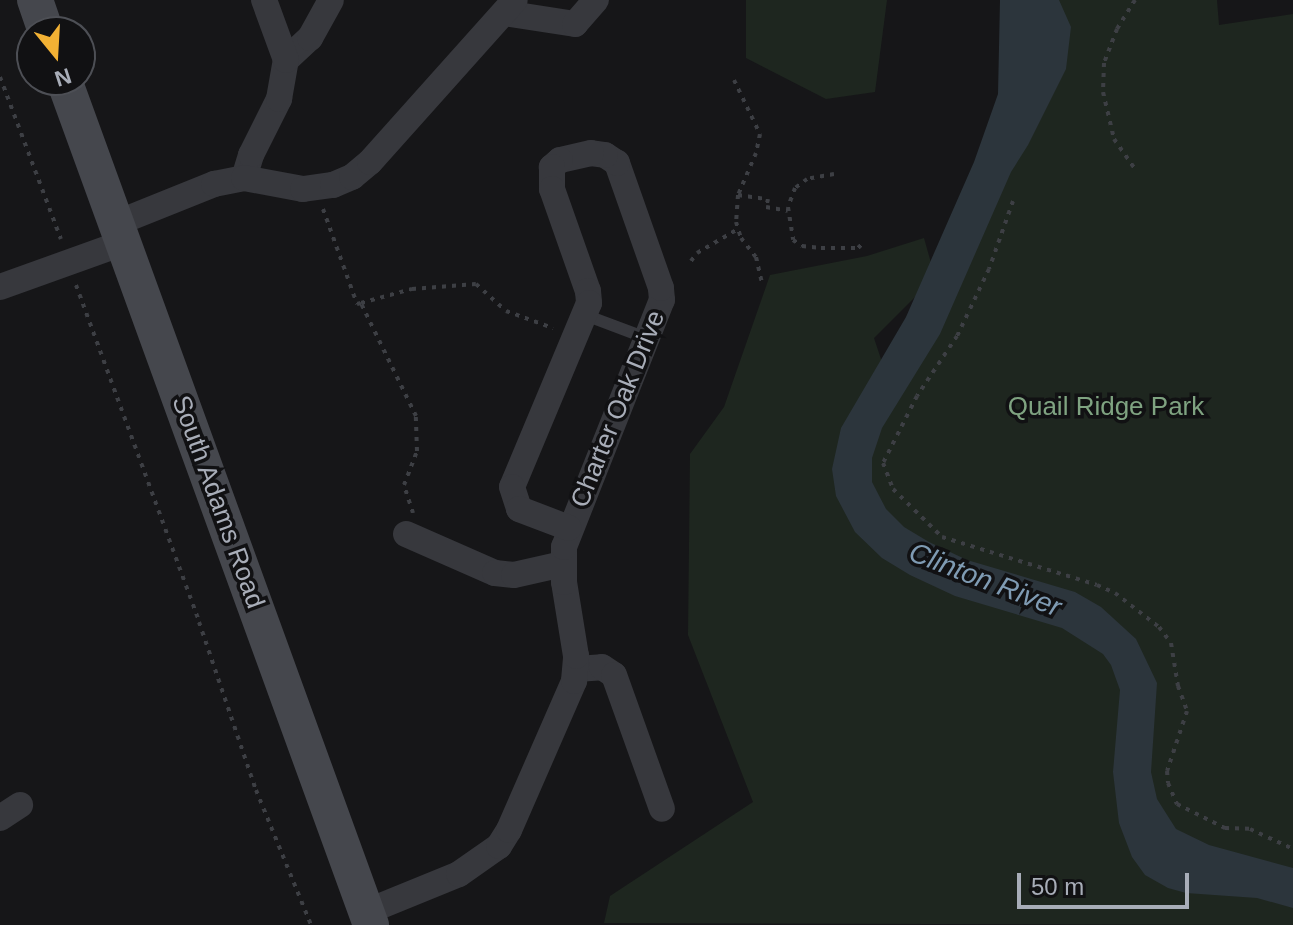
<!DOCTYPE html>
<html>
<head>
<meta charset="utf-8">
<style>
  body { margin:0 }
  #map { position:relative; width:1293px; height:925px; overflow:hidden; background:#161618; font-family:Helvetica,sans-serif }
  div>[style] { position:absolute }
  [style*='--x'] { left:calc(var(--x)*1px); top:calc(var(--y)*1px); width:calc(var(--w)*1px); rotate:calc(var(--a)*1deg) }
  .green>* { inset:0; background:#1e261f }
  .water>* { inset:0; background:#2c353c }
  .path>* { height:4px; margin-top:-2px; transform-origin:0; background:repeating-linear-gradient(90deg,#3d3f44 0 4px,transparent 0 10px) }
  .service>* { height:12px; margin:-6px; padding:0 6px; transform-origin:6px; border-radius:6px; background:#37383d }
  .minor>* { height:26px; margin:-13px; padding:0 13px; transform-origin:13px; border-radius:13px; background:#37383d }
  .secondary>* { height:36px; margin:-18px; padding:0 18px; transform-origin:18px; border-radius:18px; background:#45474d }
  span { translate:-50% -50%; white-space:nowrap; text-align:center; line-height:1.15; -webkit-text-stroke:7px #111113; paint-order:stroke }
  .park-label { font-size:26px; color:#7fa381 }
  .street-label { font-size:26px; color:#a8adb8 }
  .water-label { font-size:28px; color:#7f9bb3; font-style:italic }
  .north { position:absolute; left:16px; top:16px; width:80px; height:80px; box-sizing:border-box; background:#111113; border:2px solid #4d4f55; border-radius:50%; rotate:162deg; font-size:22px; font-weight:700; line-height:32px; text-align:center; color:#a8adb8 }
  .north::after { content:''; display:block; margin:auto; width:28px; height:36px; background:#f2b134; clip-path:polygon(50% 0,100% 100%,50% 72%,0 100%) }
  .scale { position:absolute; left:1017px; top:873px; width:172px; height:36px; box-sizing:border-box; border:4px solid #a8adb8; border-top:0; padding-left:10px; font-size:24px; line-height:28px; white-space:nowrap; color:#a8adb8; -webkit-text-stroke:6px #111113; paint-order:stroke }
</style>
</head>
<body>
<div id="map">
  <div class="green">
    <i style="clip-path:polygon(746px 0,887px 0,875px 92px,826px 99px,746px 58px)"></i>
    <i style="clip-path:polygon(1042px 0,1217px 0,1219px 25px,1293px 14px,1293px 925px,604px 923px,610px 896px,753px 802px,688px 635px,690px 454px,724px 407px,770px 275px,867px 256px,924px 238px,935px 277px,874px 338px,885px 371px,920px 363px)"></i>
  </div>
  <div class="water">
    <i style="clip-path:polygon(1000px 0,1059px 0,1071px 27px,1066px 69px,1028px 145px,1011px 172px,940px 334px,882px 428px,872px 458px,872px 482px,886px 509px,904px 527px,929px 542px,967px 560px,1075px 592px,1101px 607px,1136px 639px,1157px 683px,1151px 772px,1157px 799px,1176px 829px,1209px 845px,1293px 868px,1293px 908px,1257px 898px,1186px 893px,1168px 888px,1145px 875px,1132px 857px,1119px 823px,1113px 772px,1120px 690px,1111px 665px,1103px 654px,1062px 628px,955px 596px,910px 575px,882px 558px,855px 532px,836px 496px,832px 469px,841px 428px,906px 317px,974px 162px,998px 94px)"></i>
  </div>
  <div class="path">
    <i style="--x:1135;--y:0;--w:34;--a:122"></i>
    <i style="--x:1117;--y:29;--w:36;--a:111"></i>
    <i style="--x:1104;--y:63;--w:29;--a:92"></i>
    <i style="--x:1103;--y:92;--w:48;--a:76.8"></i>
    <i style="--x:1114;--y:139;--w:38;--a:55"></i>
    <i style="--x:0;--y:77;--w:173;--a:69.4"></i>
    <i style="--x:734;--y:80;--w:60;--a:64.3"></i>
    <i style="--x:760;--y:134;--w:19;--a:102"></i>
    <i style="--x:756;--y:153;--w:46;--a:113.2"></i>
    <i style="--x:738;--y:195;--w:30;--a:8"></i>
    <i style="--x:768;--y:199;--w:8;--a:104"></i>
    <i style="--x:766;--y:207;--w:22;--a:10"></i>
    <i style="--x:834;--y:174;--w:27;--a:170"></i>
    <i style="--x:807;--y:179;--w:15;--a:143"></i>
    <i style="--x:795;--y:188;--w:20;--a:110"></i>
    <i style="--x:788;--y:207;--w:33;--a:81"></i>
    <i style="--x:793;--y:240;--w:11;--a:34"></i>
    <i style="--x:802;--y:246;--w:19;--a:6"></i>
    <i style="--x:821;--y:248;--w:37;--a:0"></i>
    <i style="--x:858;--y:248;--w:6;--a:-45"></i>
    <i style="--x:738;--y:195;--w:27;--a:94"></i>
    <i style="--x:736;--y:222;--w:17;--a:73"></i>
    <i style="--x:741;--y:238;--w:24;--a:52"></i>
    <i style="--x:756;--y:257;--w:26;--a:77"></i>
    <i style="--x:1013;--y:201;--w:72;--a:109.4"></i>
    <i style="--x:989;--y:269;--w:74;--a:115.5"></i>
    <i style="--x:957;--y:336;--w:72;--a:123.7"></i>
    <i style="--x:917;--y:396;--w:75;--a:116.9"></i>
    <i style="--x:883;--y:463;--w:28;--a:69"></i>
    <i style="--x:893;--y:489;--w:69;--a:44.4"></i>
    <i style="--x:942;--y:537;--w:162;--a:17.2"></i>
    <i style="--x:1097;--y:585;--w:20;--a:24"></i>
    <i style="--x:1115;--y:593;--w:56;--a:37.7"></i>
    <i style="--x:1159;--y:627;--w:20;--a:53"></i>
    <i style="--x:1171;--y:643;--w:44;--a:80.8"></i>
    <i style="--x:1178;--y:686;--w:27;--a:70"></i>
    <i style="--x:1187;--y:711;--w:63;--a:108.4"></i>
    <i style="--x:1167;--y:771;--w:12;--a:85"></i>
    <i style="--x:1168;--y:783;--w:23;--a:67"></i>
    <i style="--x:1177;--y:804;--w:54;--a:26.6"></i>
    <i style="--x:1225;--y:828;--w:25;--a:2"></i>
    <i style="--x:1250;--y:829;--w:47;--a:24.9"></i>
    <i style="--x:323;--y:209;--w:101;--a:70.3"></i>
    <i style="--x:357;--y:304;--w:4;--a:-14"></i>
    <i style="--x:691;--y:261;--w:10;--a:-53"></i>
    <i style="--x:697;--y:253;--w:48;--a:-30.3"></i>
    <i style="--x:76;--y:285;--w:359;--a:69.9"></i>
    <i style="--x:199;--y:622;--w:177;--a:71.3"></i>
    <i style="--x:256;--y:790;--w:146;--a:67.8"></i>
    <i style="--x:413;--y:513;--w:29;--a:-108"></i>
    <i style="--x:404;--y:485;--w:36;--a:-69"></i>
    <i style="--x:417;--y:451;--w:35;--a:-92"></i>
    <i style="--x:416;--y:416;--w:126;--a:-116"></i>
    <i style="--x:361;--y:303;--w:53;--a:-15.4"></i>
    <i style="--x:412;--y:289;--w:64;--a:-4.5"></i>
    <i style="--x:476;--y:284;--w:40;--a:42"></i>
    <i style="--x:506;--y:311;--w:50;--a:19.9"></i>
  </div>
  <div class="service">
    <i style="--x:585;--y:315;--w:68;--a:20.6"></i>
  </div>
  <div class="minor">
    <i style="--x:504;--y:13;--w:72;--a:8.8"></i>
    <i style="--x:575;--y:24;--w:32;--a:-49"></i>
    <i style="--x:286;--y:60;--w:33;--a:-43"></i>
    <i style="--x:310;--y:38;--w:43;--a:-61.1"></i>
    <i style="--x:244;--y:178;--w:24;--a:-73"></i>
    <i style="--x:251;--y:155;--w:63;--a:-63.4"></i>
    <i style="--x:279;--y:99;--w:40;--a:-80"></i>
    <i style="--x:286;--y:60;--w:64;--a:-110.1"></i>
    <i style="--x:117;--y:223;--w:105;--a:-21.9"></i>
    <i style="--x:214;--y:184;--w:31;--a:-11"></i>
    <i style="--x:244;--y:178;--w:60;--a:10.6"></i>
    <i style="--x:303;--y:189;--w:30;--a:-8"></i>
    <i style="--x:333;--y:185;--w:21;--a:-23"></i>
    <i style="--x:352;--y:177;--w:23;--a:-40"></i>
    <i style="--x:370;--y:162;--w:217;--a:-48.2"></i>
    <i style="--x:0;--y:287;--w:131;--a:-19.7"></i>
    <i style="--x:406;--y:534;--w:97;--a:23.7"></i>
    <i style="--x:495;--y:573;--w:19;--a:6"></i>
    <i style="--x:514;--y:575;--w:50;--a:-12.7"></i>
    <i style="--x:576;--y:669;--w:26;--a:-4"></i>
    <i style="--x:602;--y:667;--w:14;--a:34"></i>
    <i style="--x:614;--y:675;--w:142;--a:70.3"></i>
    <i style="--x:0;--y:818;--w:24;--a:-33"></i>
    <i style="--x:366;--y:912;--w:100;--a:-22.2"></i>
    <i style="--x:459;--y:874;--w:49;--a:-35"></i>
    <i style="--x:499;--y:846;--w:19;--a:-58"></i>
    <i style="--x:509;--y:830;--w:163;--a:-66.4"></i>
    <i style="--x:574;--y:681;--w:25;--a:-85"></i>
    <i style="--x:576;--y:656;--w:75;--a:-99.2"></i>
    <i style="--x:564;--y:582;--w:35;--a:-90"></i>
    <i style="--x:564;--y:547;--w:266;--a:-68.4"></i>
    <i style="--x:662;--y:300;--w:12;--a:-95"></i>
    <i style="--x:661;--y:288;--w:133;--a:-109.4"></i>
    <i style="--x:617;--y:163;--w:14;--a:-146"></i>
    <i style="--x:605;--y:155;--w:14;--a:-172"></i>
    <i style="--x:591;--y:153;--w:32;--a:167"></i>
    <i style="--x:560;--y:160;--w:11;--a:139"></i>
    <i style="--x:552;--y:167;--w:22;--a:90"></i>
    <i style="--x:552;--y:189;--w:108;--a:70.6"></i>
    <i style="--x:588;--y:291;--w:12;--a:85"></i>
    <i style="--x:589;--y:303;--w:199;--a:112.7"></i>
    <i style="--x:512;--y:487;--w:23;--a:72"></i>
    <i style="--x:519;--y:509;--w:53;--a:20.8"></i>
  </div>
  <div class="secondary">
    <i style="--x:35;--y:0;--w:34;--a:71"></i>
    <i style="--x:64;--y:80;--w:899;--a:70.03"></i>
  </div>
  <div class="park-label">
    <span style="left:1106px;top:407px">Quail Ridge Park</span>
  </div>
  <div class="street-label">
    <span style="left:618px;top:409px;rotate:-68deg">Charter Oak Drive</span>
    <span style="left:218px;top:502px;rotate:70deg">South Adams Road</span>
  </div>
  <div class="water-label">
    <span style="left:985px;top:580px;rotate:21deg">Clinton River</span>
  </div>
  <div class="north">N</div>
  <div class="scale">50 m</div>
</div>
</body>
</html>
